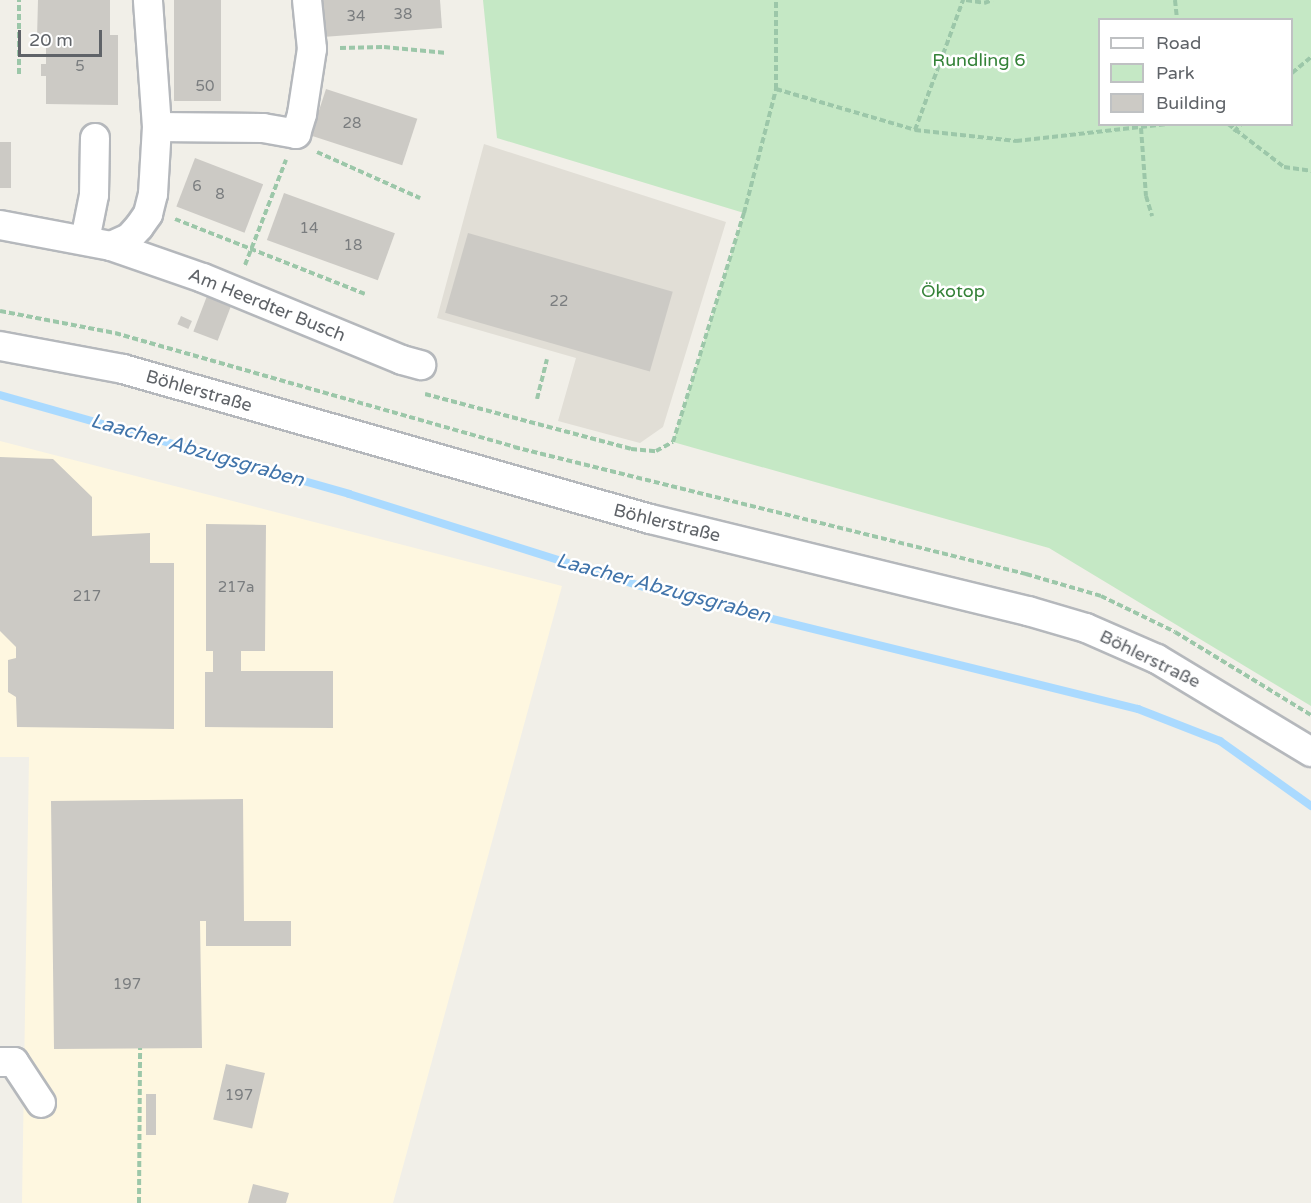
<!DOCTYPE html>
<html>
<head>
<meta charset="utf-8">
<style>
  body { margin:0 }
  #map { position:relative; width:1311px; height:1203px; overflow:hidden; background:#f1efe8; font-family:"Varela Round",sans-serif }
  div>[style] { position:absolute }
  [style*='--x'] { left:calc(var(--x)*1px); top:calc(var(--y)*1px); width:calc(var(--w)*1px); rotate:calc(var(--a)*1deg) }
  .commercial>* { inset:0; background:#fef7e0 }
  .education>* { inset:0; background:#e1ded6 }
  .green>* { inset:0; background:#c5e8c5 }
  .stream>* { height:8px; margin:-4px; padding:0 4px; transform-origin:4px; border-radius:4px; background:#aadaff }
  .building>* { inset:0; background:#cccac5; transform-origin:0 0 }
  .path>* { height:4px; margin-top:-2px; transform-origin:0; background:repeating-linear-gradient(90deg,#9cc7a9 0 6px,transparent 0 9px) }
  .roads { filter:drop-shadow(2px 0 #b5b8bc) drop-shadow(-2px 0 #b5b8bc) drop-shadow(0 2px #b5b8bc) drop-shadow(0 -2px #b5b8bc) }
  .minor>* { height:28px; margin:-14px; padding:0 14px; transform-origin:14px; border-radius:14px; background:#fff }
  span { translate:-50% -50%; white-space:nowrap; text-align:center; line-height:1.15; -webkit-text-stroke:5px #fff; paint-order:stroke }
  .number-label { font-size:15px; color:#7a7d7f }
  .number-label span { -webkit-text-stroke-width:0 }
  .park-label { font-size:18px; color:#348238 }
  .street-label { font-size:18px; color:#5f6368 }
  .water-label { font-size:20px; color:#4174aa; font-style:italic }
  .legend { position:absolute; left:1098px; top:18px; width:195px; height:108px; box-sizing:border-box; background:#fff; border:2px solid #bfc1c3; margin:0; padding:8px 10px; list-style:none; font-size:18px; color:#5f6368 }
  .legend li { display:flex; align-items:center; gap:12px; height:30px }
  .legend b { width:30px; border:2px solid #bfc1c3 }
  .scale { position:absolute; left:18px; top:30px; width:84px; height:27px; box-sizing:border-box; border:3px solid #5f6368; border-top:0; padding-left:8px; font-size:18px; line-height:21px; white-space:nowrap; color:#5f6368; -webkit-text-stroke:4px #fff; paint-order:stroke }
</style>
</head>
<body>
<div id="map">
  <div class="commercial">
    <i style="clip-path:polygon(0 441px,562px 586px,393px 1203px,22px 1203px,29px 757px,0 757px)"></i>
  </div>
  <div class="education">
    <i style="clip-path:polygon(484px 144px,726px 222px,663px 427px,640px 443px,558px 421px,576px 358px,437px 318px)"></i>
  </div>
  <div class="green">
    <i style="clip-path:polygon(evenodd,483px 0,1311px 0,1311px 706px,1049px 548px,673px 442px,744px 213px,497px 138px,483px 0,1100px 20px,1292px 20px,1292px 124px,1100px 124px,1100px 20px)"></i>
  </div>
  <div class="stream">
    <i style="--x:0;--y:395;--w:363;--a:15.8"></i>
    <i style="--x:349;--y:494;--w:312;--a:17.5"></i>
    <i style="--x:647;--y:588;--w:506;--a:13.84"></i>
    <i style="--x:1138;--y:709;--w:88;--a:21.3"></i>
    <i style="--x:1220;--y:741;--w:112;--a:35.5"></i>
  </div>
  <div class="building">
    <i style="clip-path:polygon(38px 0,110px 0,110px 35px,118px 35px,118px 105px,46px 104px,46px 76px,41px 76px,41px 64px,46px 64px,46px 38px,37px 38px)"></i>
    <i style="left:174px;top:0;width:47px;height:101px"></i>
    <i style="clip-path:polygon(320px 0,440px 0,442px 28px,323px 37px)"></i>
    <i style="left:326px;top:89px;width:96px;height:49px;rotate:18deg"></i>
    <i style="left:0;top:142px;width:11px;height:46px"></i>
    <i style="left:195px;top:158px;width:73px;height:52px;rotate:21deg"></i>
    <i style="left:284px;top:193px;width:118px;height:50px;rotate:20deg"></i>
    <i style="left:468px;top:233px;width:213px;height:83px;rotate:16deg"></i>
    <i style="left:207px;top:296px;width:26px;height:38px;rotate:21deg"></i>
    <i style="left:181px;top:316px;width:12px;height:9px;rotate:24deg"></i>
    <i style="clip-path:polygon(0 457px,53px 459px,92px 497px,92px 536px,150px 533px,150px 563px,174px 563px,174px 729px,17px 727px,16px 697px,8px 692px,8px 660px,16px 658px,16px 647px,0 631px)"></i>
    <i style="clip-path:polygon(206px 524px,266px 525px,265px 651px,241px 651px,241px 671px,333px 671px,333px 728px,205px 727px,205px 672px,213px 672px,213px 651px,206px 651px)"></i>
    <i style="clip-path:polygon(243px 799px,244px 921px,200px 921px,202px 1048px,54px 1049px,51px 801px)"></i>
    <i style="left:291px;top:921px;width:25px;height:85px;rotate:90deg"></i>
    <i style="left:226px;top:1064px;width:40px;height:57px;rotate:13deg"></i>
    <i style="left:146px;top:1094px;width:10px;height:41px"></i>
    <i style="clip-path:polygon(253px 1184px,289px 1193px,286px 1203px,248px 1203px)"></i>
  </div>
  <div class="path">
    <i style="--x:966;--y:0;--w:18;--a:9"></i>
    <i style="--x:984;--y:3;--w:9;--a:-18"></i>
    <i style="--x:1175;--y:0;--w:20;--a:84"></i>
    <i style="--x:340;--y:48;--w:44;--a:-1.3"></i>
    <i style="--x:384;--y:47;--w:63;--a:5.4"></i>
    <i style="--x:1292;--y:73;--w:25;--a:-40"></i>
    <i style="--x:19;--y:74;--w:74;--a:-90"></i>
    <i style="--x:776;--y:89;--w:145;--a:16.4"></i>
    <i style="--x:915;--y:130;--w:102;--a:6.2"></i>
    <i style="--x:1016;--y:141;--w:152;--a:-6.4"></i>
    <i style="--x:1228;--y:124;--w:71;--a:37.5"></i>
    <i style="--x:1284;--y:167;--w:27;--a:8"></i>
    <i style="--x:1141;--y:128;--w:68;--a:85.8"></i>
    <i style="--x:1146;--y:196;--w:21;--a:73"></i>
    <i style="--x:915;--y:130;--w:139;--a:-69.7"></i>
    <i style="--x:1234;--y:132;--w:11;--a:-49"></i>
    <i style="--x:317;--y:152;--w:113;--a:24.1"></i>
    <i style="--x:175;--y:219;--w:204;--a:21.5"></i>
    <i style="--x:245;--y:265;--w:113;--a:-68.7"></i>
    <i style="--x:0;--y:311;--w:117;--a:10.8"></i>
    <i style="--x:115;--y:333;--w:415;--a:15.9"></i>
    <i style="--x:514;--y:447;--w:528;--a:13.93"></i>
    <i style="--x:1026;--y:574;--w:78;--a:16.3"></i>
    <i style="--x:1101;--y:596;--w:82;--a:25.9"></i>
    <i style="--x:1175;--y:632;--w:159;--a:31.4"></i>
    <i style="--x:425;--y:394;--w:213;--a:14.9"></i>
    <i style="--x:631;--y:449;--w:25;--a:5"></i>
    <i style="--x:656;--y:451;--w:19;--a:-28"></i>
    <i style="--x:673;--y:442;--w:240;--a:-72.8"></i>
    <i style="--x:744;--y:213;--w:128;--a:-75.5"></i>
    <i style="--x:776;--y:89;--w:89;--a:-90"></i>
    <i style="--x:537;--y:399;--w:41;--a:-76"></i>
    <i style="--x:139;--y:1203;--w:155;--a:-89.6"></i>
  </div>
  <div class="roads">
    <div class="minor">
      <i style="--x:157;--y:127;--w:106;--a:0.5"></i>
      <i style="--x:263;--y:128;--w:34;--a:10"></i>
      <i style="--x:296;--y:134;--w:21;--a:-73"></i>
      <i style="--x:302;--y:114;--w:66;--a:-81.3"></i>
      <i style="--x:312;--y:49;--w:49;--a:-95.8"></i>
      <i style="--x:0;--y:225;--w:113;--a:10.7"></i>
      <i style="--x:111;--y:246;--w:97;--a:19.2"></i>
      <i style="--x:203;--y:278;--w:215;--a:22.4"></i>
      <i style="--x:402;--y:360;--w:20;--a:15"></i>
      <i style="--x:85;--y:240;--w:46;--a:-78.7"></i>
      <i style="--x:94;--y:195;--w:57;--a:-89"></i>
      <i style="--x:111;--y:246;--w:20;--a:-24"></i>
      <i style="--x:129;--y:238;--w:15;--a:-48"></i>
      <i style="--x:139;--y:227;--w:16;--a:-55"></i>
      <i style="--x:148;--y:214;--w:21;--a:-76"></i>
      <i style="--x:153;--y:194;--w:67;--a:-86.6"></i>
      <i style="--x:157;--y:127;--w:127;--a:-94.1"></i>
      <i style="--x:0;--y:346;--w:125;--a:10.6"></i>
      <i style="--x:123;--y:369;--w:548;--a:15.89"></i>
      <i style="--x:650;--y:519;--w:389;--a:13.7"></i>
      <i style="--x:1028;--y:611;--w:60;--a:16.3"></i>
      <i style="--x:1086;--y:628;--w:77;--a:23.6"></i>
      <i style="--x:1157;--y:659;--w:180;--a:31.1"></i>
      <i style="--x:0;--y:1062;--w:14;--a:0"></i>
      <i style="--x:14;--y:1062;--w:49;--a:56.6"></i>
    </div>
  </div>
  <div class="number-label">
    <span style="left:403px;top:15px">38</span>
    <span style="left:356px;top:17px">34</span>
    <span style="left:80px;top:67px">5</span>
    <span style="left:205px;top:87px">50</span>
    <span style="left:352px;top:124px">28</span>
    <span style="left:197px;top:187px">6</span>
    <span style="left:220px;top:195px">8</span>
    <span style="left:309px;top:229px">14</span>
    <span style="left:353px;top:246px">18</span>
    <span style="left:559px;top:302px">22</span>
    <span style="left:236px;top:588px">217a</span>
    <span style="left:87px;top:597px">217</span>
    <span style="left:127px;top:985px">197</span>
    <span style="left:239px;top:1096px">197</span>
  </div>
  <div class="park-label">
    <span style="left:979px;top:60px">Rundling 6</span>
    <span style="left:953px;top:291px">Ökotop</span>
  </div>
  <div class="street-label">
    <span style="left:267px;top:305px;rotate:22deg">Am Heerdter Busch</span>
    <span style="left:199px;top:391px;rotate:16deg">Böhlerstraße</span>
    <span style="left:667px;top:523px;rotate:14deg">Böhlerstraße</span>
    <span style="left:1150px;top:659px;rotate:26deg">Böhlerstraße</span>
  </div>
  <div class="water-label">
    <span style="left:197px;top:451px;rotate:16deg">Laacher Abzugsgraben</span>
    <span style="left:663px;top:589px;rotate:15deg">Laacher Abzugsgraben</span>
  </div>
  <ul class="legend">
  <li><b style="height:8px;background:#fff"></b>Road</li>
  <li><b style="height:16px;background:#c5e8c5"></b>Park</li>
  <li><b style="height:16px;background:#cccac5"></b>Building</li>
  </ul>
  <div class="scale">20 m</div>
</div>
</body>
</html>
